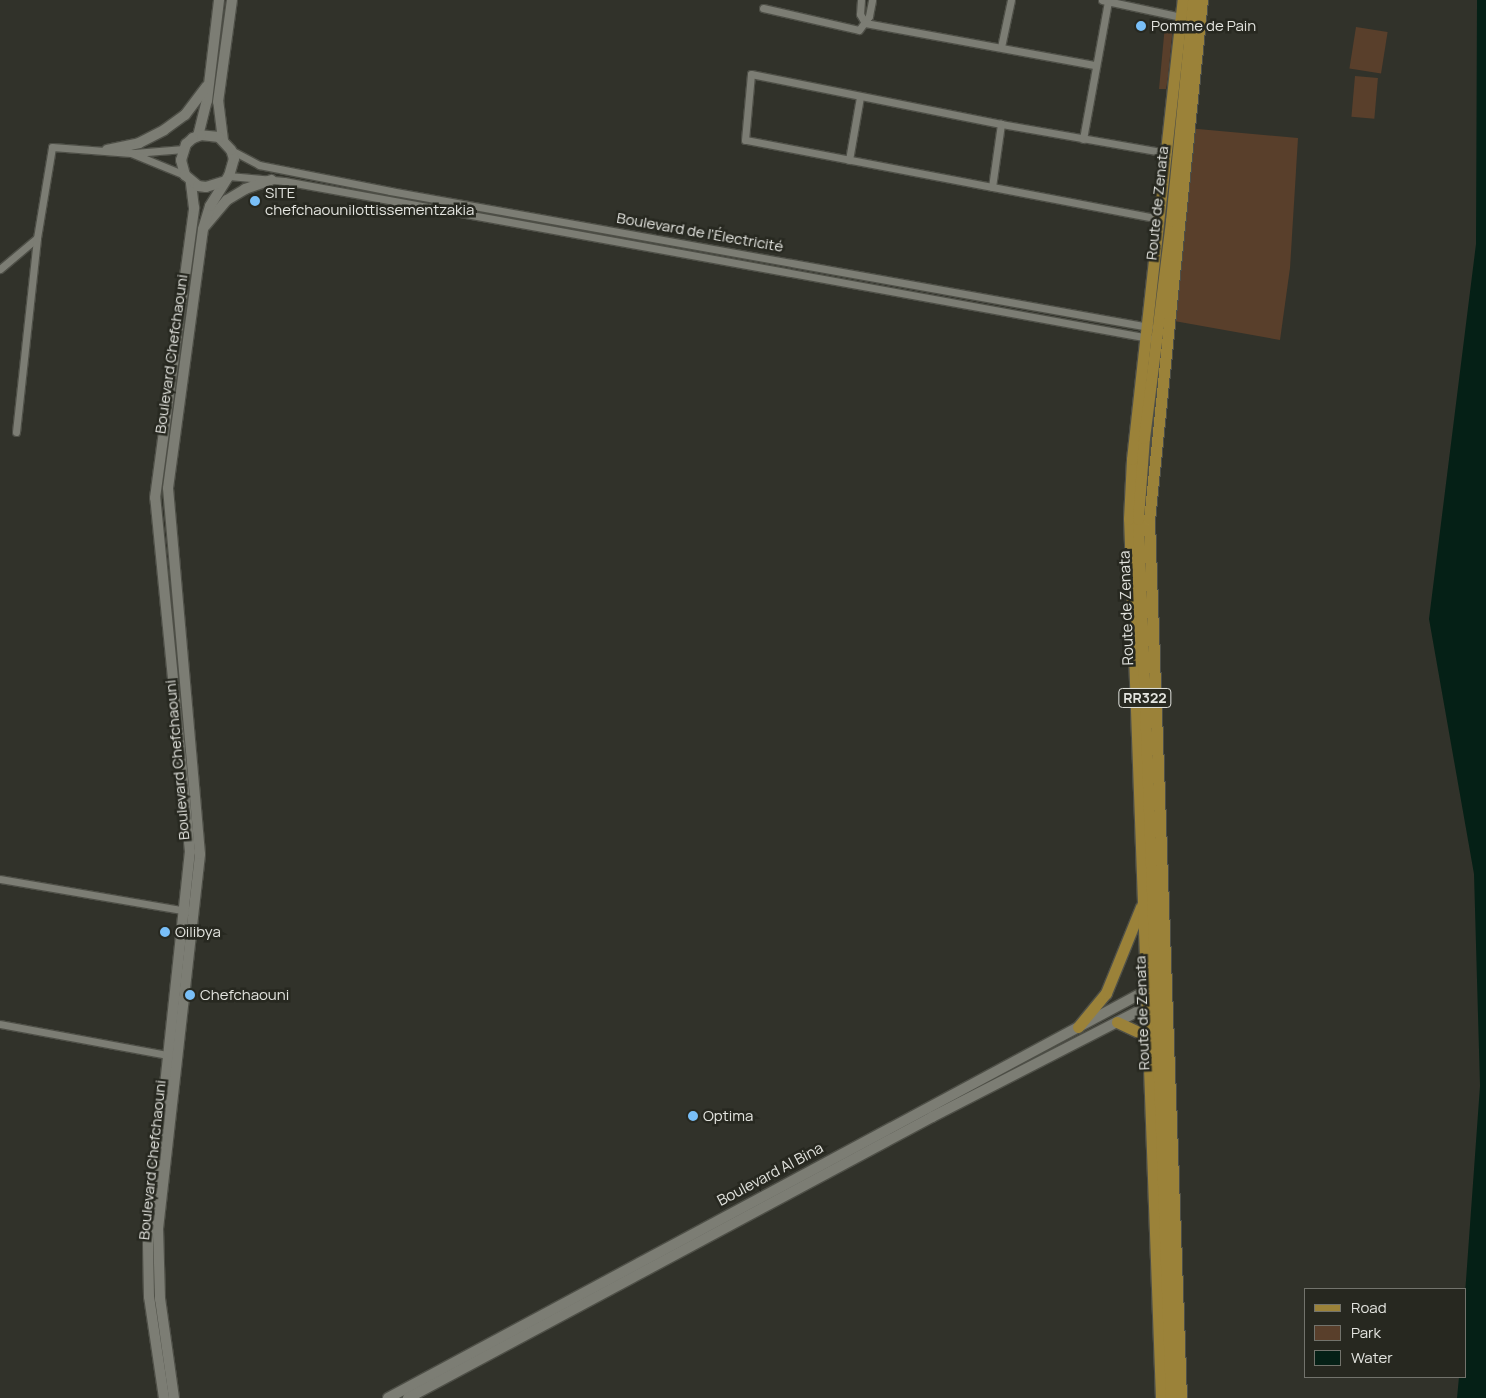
<!DOCTYPE html>
<html>
<head>
<meta charset="utf-8">
<style>
  body { margin:0 }
  #map { position:relative; width:1486px; height:1398px; overflow:hidden; background:#31322a; font-family:Manrope,sans-serif }
  div>[style] { position:absolute }
  [style*='--x'] { left:calc(var(--x)*1px); top:calc(var(--y)*1px); width:calc(var(--w)*1px); rotate:calc(var(--a)*1deg) }
  .green>* { inset:0; background:#593f2b; transform-origin:0 0 }
  .water>* { inset:0; background:#052016 }
  .roads { filter:drop-shadow(1px 0 #4e4f47) drop-shadow(-1px 0 #4e4f47) drop-shadow(0 1px #4e4f47) drop-shadow(0 -1px #4e4f47) }
  .street>* { height:7px; margin:-3.5px; padding:0 3.5px; transform-origin:3.5px; border-radius:3.5px; background:#7c7d74 }
  .secondary>* { height:10px; margin:-5px; padding:0 5px; transform-origin:5px; border-radius:5px; background:#7c7d74 }
  .primary>* { height:11px; margin:-5.5px; padding:0 5.5px; transform-origin:5.5px; border-radius:5.5px; background:#9b8239 }
  .dots>* { width:14px; height:14px; translate:-50% -50%; box-sizing:border-box; border:2px solid #272820; border-radius:50% }
  span { translate:-50% -50%; white-space:nowrap; text-align:center; line-height:1.15; -webkit-text-stroke:5px #272820; paint-order:stroke }
  .shield-label span { padding:1px 4px; background:#272820; border:1px solid; border-radius:4px; -webkit-text-stroke-width:0 }
  .shield-label { font-size:14px; color:#e3e4df; font-weight:700 }
  .poi-label { font-size:15px; color:#e3e4df }
  .left { translate:0 -50%; text-align:left }
  .street-label { font-size:15px; color:#e3e4df }
  .legend { position:absolute; left:1304px; top:1288px; width:162px; height:90px; box-sizing:border-box; background:#272820; border:1px solid #72736c; margin:0; padding:6px 9px; list-style:none; font-size:15px; color:#e3e4df }
  .legend li { display:flex; align-items:center; gap:10px; height:25px }
  .legend b { width:25px; border:1px solid #72736c }
</style>
</head>
<body>
<div id="map">
  <div class="green">
    <i style="clip-path:polygon(1169px 24px,1173px 26px,1168px 77px,1166px 89px,1159px 89px,1165px 25px)"></i>
    <i style="left:1356px;top:27px;width:32px;height:42px;rotate:9deg"></i>
    <i style="left:1355px;top:76px;width:23px;height:41px;rotate:5deg"></i>
    <i style="clip-path:polygon(1187px 128px,1298px 138px,1290px 268px,1280px 340px,1163px 319px)"></i>
  </div>
  <div class="water">
    <i style="clip-path:polygon(1477px 0,1486px 0,1486px 1398px,1457px 1398px,1459px 1377px,1465px 1377px,1465px 1294px,1480px 1086px,1474px 874px,1429px 619px,1476px 244px)"></i>
  </div>
  <div class="roads">
    <div class="street">
      <i style="--x:861;--y:0;--w:14;--a:94"></i>
      <i style="--x:860;--y:14;--w:10;--a:61"></i>
      <i style="--x:1102;--y:0;--w:81;--a:12.1"></i>
      <i style="--x:763;--y:8;--w:98;--a:12.9"></i>
      <i style="--x:859;--y:30;--w:17;--a:-54"></i>
      <i style="--x:869;--y:16;--w:16;--a:-79"></i>
      <i style="--x:865;--y:23;--w:233;--a:10.4"></i>
      <i style="--x:1001;--y:47;--w:48;--a:-78"></i>
      <i style="--x:1083;--y:139;--w:140;--a:-79.7"></i>
      <i style="--x:231;--y:150;--w:32;--a:28"></i>
      <i style="--x:259;--y:165;--w:134;--a:11.2"></i>
      <i style="--x:390;--y:191;--w:771;--a:10.16"></i>
      <i style="--x:134;--y:153;--w:50;--a:-4.6"></i>
      <i style="--x:849;--y:160;--w:64;--a:-80.1"></i>
      <i style="--x:229;--y:176;--w:55;--a:5.2"></i>
      <i style="--x:284;--y:181;--w:879;--a:10.29"></i>
      <i style="--x:992;--y:187;--w:64;--a:-81.9"></i>
      <i style="--x:1160;--y:219;--w:422;--a:-169.2"></i>
      <i style="--x:745;--y:140;--w:66;--a:-84.8"></i>
      <i style="--x:751;--y:74;--w:255;--a:11.3"></i>
      <i style="--x:1001;--y:124;--w:169;--a:9.9"></i>
      <i style="--x:0;--y:269;--w:48;--a:-40"></i>
      <i style="--x:16;--y:432;--w:195;--a:-83.8"></i>
      <i style="--x:37;--y:238;--w:92;--a:-80.6"></i>
      <i style="--x:52;--y:147;--w:79;--a:4.3"></i>
      <i style="--x:131;--y:153;--w:58;--a:22.2"></i>
      <i style="--x:0;--y:879;--w:190;--a:9.7"></i>
      <i style="--x:0;--y:1024;--w:170;--a:10.5"></i>
    </div>
    <div class="secondary">
      <i style="--x:198;--y:136;--w:36;--a:-76"></i>
      <i style="--x:207;--y:101;--w:102;--a:-83.2"></i>
      <i style="--x:223;--y:140;--w:38;--a:-97"></i>
      <i style="--x:218;--y:102;--w:103;--a:-82.2"></i>
      <i style="--x:107;--y:150;--w:33;--a:-12"></i>
      <i style="--x:139;--y:143;--w:28;--a:-27"></i>
      <i style="--x:164;--y:130;--w:26;--a:-36"></i>
      <i style="--x:185;--y:115;--w:36;--a:-53"></i>
      <i style="--x:205;--y:226;--w:34;--a:-50"></i>
      <i style="--x:227;--y:200;--w:21;--a:-31"></i>
      <i style="--x:245;--y:189;--w:28;--a:-19"></i>
      <i style="--x:164;--y:1398;--w:102;--a:-98.4"></i>
      <i style="--x:149;--y:1297;--w:53;--a:-91.1"></i>
      <i style="--x:148;--y:1244;--w:394;--a:-83.9"></i>
      <i style="--x:190;--y:852;--w:356;--a:-95.6"></i>
      <i style="--x:155;--y:498;--w:293;--a:-82.3"></i>
      <i style="--x:194;--y:208;--w:26;--a:-97"></i>
      <i style="--x:174;--y:1398;--w:100;--a:-98"></i>
      <i style="--x:160;--y:1299;--w:70;--a:-91.6"></i>
      <i style="--x:158;--y:1229;--w:377;--a:-83.6"></i>
      <i style="--x:200;--y:854;--w:367;--a:-95"></i>
      <i style="--x:168;--y:488;--w:261;--a:-82.3"></i>
      <i style="--x:203;--y:229;--w:24;--a:-73"></i>
      <i style="--x:210;--y:206;--w:36;--a:-58"></i>
      <i style="--x:229;--y:176;--w:18;--a:-74"></i>
      <i style="--x:234;--y:159;--w:9;--a:-108"></i>
      <i style="--x:231;--y:150;--w:18;--a:-133"></i>
      <i style="--x:219;--y:137;--w:18;--a:-174"></i>
      <i style="--x:201;--y:135;--w:9;--a:159"></i>
      <i style="--x:193;--y:138;--w:9;--a:139"></i>
      <i style="--x:186;--y:144;--w:17;--a:107"></i>
      <i style="--x:181;--y:160;--w:16;--a:75"></i>
      <i style="--x:185;--y:175;--w:17;--a:40"></i>
      <i style="--x:198;--y:186;--w:8;--a:7"></i>
      <i style="--x:206;--y:187;--w:17;--a:-17"></i>
      <i style="--x:388;--y:1398;--w:868;--a:-28.25"></i>
      <i style="--x:408;--y:1398;--w:595;--a:-28.2"></i>
      <i style="--x:932;--y:1117;--w:250;--a:-27.2"></i>
    </div>
    <div class="primary">
      <i style="--x:1117;--y:1022;--w:35;--a:25"></i>
      <i style="--x:1078;--y:1027;--w:44;--a:-50.5"></i>
      <i style="--x:1106;--y:993;--w:93;--a:-67.9"></i>
      <i style="--x:1161;--y:1398;--w:880;--a:-92.08"></i>
      <i style="--x:1129;--y:519;--w:60;--a:-87.1"></i>
      <i style="--x:1132;--y:459;--w:462;--a:-83.7"></i>
      <i style="--x:1171;--y:1398;--w:880;--a:-92.15"></i>
      <i style="--x:1138;--y:519;--w:81;--a:-85.8"></i>
      <i style="--x:1144;--y:438;--w:219;--a:-82.9"></i>
      <i style="--x:1171;--y:221;--w:222;--a:-84.3"></i>
      <i style="--x:1181;--y:1398;--w:879;--a:-92.09"></i>
      <i style="--x:1149;--y:520;--w:523;--a:-84.18"></i>
    </div>
  </div>
  <div class="dots">
    <i style="left:1141px;top:26px;background:#79bff8"></i>
    <i style="left:255px;top:201px;background:#79bff8"></i>
    <i style="left:165px;top:932px;background:#79bff8"></i>
    <i style="left:190px;top:995px;background:#79bff8"></i>
    <i style="left:693px;top:1116px;background:#79bff8"></i>
  </div>
  <div class="shield-label">
    <span style="left:1145px;top:698px">RR322</span>
  </div>
  <div class="poi-label">
    <span class="left" style="left:1151px;top:26px">Pomme de Pain</span>
    <span class="left" style="left:265px;top:201px">SITE<br>chefchaounilottissementzakia</span>
    <span class="left" style="left:175px;top:932px">Oilibya</span>
    <span class="left" style="left:200px;top:995px">Chefchaouni</span>
    <span class="left" style="left:703px;top:1116px">Optima</span>
  </div>
  <div class="street-label">
    <span style="left:1157px;top:203px;rotate:-84deg">Route de Zenata</span>
    <span style="left:700px;top:232px;rotate:10deg">Boulevard de l'Électricité</span>
    <span style="left:171px;top:354px;rotate:-82deg">Boulevard Chefchaouni</span>
    <span style="left:1126px;top:608px;rotate:-92deg">Route de Zenata</span>
    <span style="left:177px;top:760px;rotate:-95deg">Boulevard Chefchaouni</span>
    <span style="left:1142px;top:1013px;rotate:-92deg">Route de Zenata</span>
    <span style="left:152px;top:1160px;rotate:-84deg">Boulevard Chefchaouni</span>
    <span style="left:770px;top:1174px;rotate:-28deg">Boulevard Al Bina</span>
  </div>
  <ul class="legend">
  <li><b style="height:6px;background:#9b8239"></b>Road</li>
  <li><b style="height:14px;background:#593f2b"></b>Park</li>
  <li><b style="height:14px;background:#052016"></b>Water</li>
  </ul>
</div>
</body>
</html>
